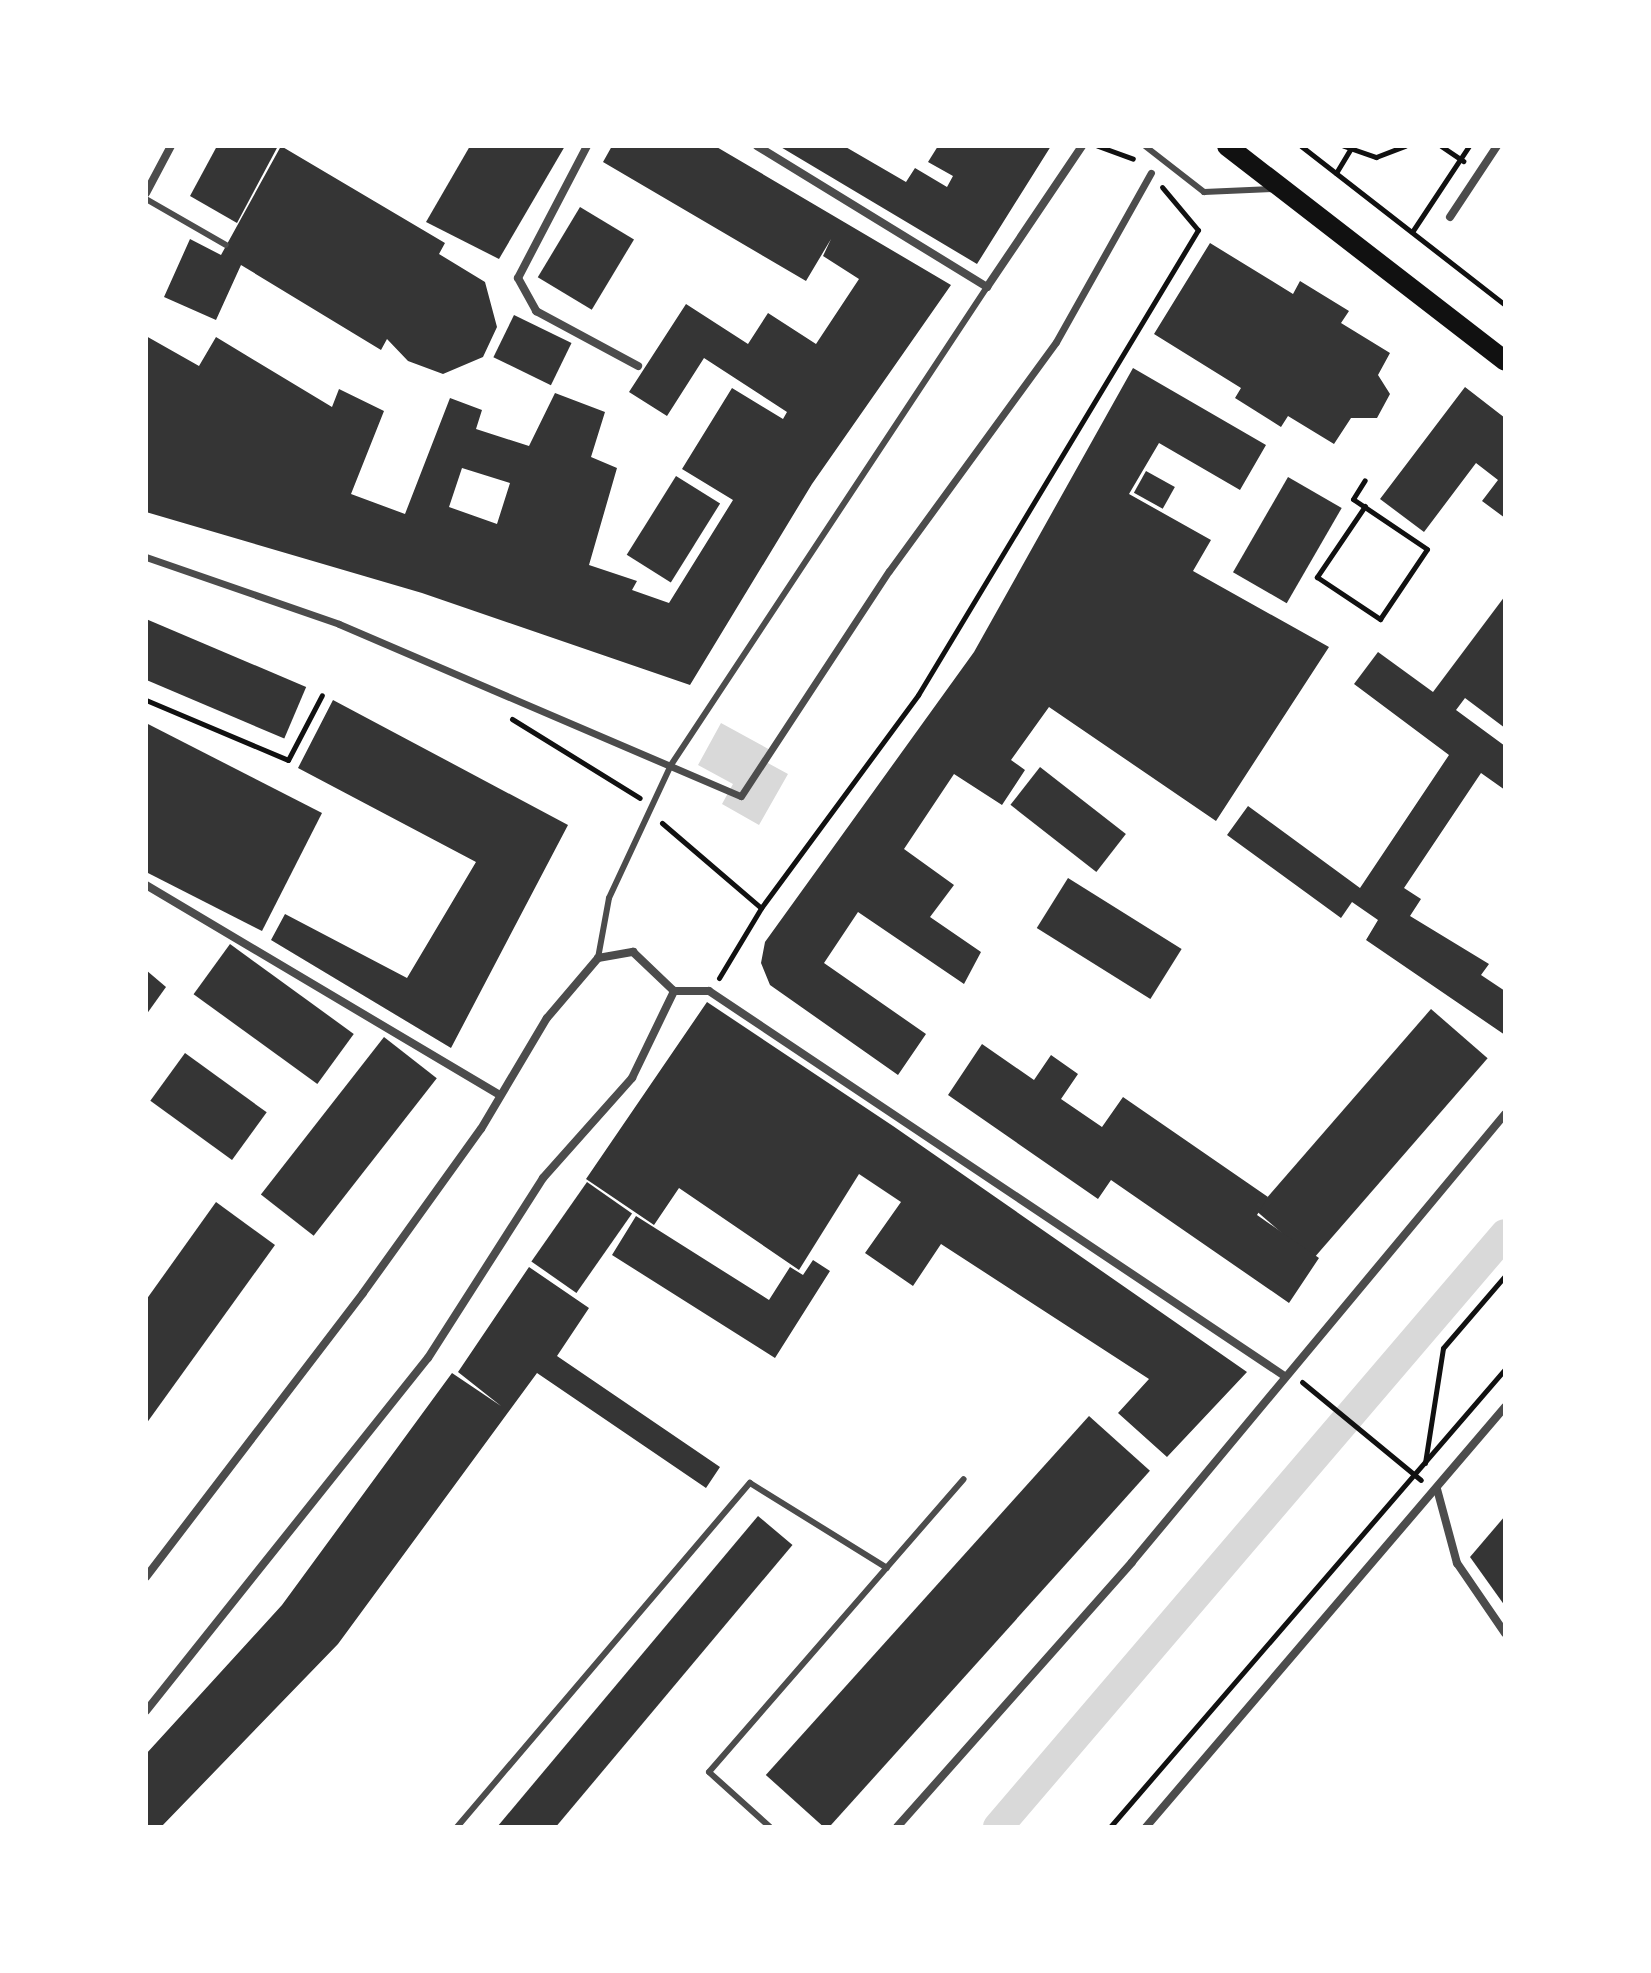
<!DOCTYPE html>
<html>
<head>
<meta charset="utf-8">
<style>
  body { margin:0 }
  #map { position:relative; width:1651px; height:1973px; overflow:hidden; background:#fff; font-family:"Nunito Sans",sans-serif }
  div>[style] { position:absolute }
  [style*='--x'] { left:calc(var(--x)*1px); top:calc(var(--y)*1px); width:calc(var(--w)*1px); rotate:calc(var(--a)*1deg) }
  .water>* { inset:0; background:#d9d9d9 }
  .canal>* { height:30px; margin:-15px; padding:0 15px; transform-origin:15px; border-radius:15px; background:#d9d9d9 }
  .building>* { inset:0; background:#353535; transform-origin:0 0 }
  .path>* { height:5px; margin:-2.5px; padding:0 2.5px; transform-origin:2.5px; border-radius:2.5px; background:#111 }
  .service>* { height:6px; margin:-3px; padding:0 3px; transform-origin:3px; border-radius:3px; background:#4c4c4c }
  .pedestrian>* { height:7px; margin:-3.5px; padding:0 3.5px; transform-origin:3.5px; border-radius:3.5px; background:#4c4c4c }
  .minor>* { height:8px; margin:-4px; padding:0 4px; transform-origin:4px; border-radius:4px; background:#4c4c4c }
  .primary>* { height:20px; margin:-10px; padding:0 10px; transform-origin:10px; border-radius:10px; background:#111 }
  span { translate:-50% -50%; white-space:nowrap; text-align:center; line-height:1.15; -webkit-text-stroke:8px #fff; paint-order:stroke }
  .frame { position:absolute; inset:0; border:148px solid #fff; pointer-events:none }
</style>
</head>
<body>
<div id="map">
  <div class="water">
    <i style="clip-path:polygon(721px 723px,772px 751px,766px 762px,788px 774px,759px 825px,722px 804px,733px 784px,698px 765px)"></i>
  </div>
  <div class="canal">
    <i style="--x:998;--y:1827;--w:780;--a:-49.47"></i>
  </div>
  <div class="building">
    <i style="clip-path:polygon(217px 146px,278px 146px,237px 223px,190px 196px)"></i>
    <i style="clip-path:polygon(281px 146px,445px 243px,439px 254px,485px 282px,497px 327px,483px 357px,443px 374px,408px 361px,387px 339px,381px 350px,241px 265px,216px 320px,164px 297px,190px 239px,221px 255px)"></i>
    <i style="clip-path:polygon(470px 146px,565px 146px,499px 259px,426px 222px)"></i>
    <i style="clip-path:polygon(evenodd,612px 146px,715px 146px,951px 285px,812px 484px,690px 685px,422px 593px,146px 512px,146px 336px,199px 366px,216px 337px,332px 407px,339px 389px,384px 411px,351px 494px,405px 514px,450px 398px,482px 410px,476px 429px,529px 446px,555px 393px,605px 412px,591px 457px,617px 468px,589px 565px,637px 581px,632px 590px,669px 603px,733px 500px,682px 469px,732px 388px,783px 419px,787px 412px,704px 358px,667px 416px,629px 392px,686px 304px,748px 344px,768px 313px,816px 344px,859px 279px,823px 256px,831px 239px,806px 281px,603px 162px,612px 146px,462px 468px,510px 483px,497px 524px,449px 507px,462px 468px)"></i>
    <i style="clip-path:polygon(779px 146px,844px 146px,906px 182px,915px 168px,947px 187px,953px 176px,928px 162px,938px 146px,1051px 146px,977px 264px)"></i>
    <i style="left:580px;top:207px;width:63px;height:82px;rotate:31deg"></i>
    <i style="clip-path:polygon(1210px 243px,1293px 294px,1300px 281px,1349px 311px,1341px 323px,1390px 353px,1378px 375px,1390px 394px,1377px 418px,1351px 418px,1334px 444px,1288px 416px,1281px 427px,1235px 398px,1241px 388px,1154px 334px)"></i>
    <i style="left:514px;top:315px;width:64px;height:47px;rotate:26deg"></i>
    <i style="clip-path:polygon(1133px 368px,1266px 445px,1240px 490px,1159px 443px,1129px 494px,1211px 540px,1193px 571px,1329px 647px,1216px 821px,1049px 707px,1011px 760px,1025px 770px,1002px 805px,954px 774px,904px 849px,954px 885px,930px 917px,981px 952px,964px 984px,858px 912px,824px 963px,926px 1034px,898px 1075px,770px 985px,761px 963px,765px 942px,974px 652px)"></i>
    <i style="clip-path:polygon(1465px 387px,1505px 418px,1505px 518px,1482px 501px,1498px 480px,1476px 463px,1424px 532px,1380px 499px)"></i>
    <i style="left:1146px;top:471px;width:33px;height:25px;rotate:29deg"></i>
    <i style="left:676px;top:476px;width:52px;height:93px;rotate:32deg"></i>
    <i style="left:1288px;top:477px;width:62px;height:110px;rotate:30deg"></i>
    <i style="clip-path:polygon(1505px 596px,1505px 728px,1465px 698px,1456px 710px,1505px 746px,1505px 790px,1481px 773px,1404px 888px,1421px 899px,1410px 916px,1489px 964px,1481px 975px,1505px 991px,1505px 1035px,1366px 940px,1378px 920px,1352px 902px,1341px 918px,1227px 835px,1248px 806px,1360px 888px,1449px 755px,1354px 684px,1378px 652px,1433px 692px)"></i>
    <i style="left:146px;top:619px;width:174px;height:56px;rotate:23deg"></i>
    <i style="clip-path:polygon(333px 700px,568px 825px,451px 1048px,271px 940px,285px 914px,407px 978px,476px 862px,298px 768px)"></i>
    <i style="clip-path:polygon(146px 723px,322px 813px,262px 931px,146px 872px)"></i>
    <i style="left:1040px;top:767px;width:109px;height:48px;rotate:38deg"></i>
    <i style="left:1068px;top:878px;width:134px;height:59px;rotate:32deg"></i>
    <i style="left:230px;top:944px;width:153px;height:62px;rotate:36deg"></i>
    <i style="clip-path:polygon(146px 970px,166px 987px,146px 1015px)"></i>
    <i style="clip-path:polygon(707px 1002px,893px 1126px,1247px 1372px,1167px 1457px,1118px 1413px,1149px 1379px,941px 1244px,913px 1286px,865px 1253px,901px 1202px,859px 1174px,799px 1270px,679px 1188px,654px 1225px,586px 1179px)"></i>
    <i style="left:1431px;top:1009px;width:75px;height:267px;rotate:41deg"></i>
    <i style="left:384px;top:1037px;width:67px;height:200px;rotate:38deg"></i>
    <i style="clip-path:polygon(982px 1044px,1034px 1080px,1051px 1055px,1078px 1074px,1061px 1099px,1102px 1127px,1123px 1097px,1268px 1197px,1257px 1215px,1319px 1258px,1289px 1303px,1111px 1180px,1098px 1199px,948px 1095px)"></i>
    <i style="left:185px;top:1053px;width:101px;height:59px;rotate:36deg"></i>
    <i style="left:587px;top:1182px;width:55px;height:97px;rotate:35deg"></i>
    <i style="clip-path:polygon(216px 1202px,275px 1245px,146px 1424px,146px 1300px)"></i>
    <i style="clip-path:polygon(636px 1216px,769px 1300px,790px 1267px,803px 1275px,813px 1260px,830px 1271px,775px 1358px,612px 1255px)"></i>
    <i style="clip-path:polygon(529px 1267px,589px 1308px,557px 1356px,720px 1467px,706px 1488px,537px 1373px,338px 1644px,161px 1827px,146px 1827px,146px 1754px,282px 1605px,452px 1373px,501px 1406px,458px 1372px)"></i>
    <i style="left:1089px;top:1416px;width:82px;height:483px;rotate:42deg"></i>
    <i style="left:758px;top:1516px;width:45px;height:413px;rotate:40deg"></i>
    <i style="clip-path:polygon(1505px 1516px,1505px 1606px,1470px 1557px)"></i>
  </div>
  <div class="path">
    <i style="--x:1098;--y:146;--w:37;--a:20"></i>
    <i style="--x:1301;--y:146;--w:259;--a:37.9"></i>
    <i style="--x:1344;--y:146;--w:34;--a:19"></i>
    <i style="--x:1376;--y:157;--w:31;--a:-21"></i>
    <i style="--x:1441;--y:146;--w:27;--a:34"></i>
    <i style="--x:1336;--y:173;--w:27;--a:-59"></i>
    <i style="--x:1412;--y:232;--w:103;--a:-56.5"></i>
    <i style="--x:1365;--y:506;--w:86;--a:124.1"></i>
    <i style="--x:1317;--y:577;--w:76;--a:33.7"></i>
    <i style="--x:1380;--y:619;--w:84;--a:-56.1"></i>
    <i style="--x:1427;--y:549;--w:89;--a:-146"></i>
    <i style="--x:1353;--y:499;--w:22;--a:-58"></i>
    <i style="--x:146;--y:700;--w:154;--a:22.9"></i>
    <i style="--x:288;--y:760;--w:73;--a:-62.4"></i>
    <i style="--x:512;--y:719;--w:150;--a:31.7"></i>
    <i style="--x:662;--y:823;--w:130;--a:40.6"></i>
    <i style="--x:719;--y:978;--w:82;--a:-59"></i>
    <i style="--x:761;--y:908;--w:265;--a:-53.6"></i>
    <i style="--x:918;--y:695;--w:543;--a:-58.95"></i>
    <i style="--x:1198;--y:230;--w:56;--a:-129.9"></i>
    <i style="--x:1302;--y:1382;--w:154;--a:39.5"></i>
    <i style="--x:1425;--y:1463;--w:116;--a:-81.1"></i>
    <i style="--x:1443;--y:1348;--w:95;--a:-49.3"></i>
    <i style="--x:1110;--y:1827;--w:605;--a:-49.22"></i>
  </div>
  <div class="service">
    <i style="--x:1145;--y:146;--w:75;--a:37.9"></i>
    <i style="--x:1204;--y:192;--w:70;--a:-2.5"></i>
    <i style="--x:146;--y:199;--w:92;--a:29.9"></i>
    <i style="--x:598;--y:958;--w:61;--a:-79.6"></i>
    <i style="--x:609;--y:898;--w:147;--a:-65"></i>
    <i style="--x:671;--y:765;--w:573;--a:-56.53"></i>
    <i style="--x:457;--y:1827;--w:452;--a:-49.6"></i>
    <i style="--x:750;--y:1483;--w:161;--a:31.8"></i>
    <i style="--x:770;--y:1827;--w:82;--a:-138"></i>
    <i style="--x:709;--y:1772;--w:388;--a:-49"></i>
  </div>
  <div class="pedestrian">
    <i style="--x:146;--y:557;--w:204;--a:19.1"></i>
    <i style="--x:339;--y:624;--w:437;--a:23.2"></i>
    <i style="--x:741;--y:796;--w:269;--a:-56.7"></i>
    <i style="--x:889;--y:571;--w:283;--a:-53.9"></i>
    <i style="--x:1056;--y:342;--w:194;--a:-60.7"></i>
  </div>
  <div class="minor">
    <i style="--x:587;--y:146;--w:149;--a:117.6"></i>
    <i style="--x:518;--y:278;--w:38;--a:61"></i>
    <i style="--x:536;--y:311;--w:116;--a:28.3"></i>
    <i style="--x:757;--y:146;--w:270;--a:31.5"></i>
    <i style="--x:987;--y:287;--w:170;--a:-56"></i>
    <i style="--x:146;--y:193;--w:53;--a:-62"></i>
    <i style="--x:1450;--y:217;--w:85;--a:-56.5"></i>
    <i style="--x:146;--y:885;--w:409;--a:30.7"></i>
    <i style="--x:674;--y:991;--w:35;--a:0"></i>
    <i style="--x:709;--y:991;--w:691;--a:33.78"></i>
    <i style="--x:1437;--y:1489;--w:77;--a:74.9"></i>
    <i style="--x:1457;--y:1563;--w:85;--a:55.6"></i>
    <i style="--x:146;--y:1577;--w:357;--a:-52.6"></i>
    <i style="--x:363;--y:1293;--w:202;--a:-54.3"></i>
    <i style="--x:481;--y:1129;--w:129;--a:-59.3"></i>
    <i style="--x:547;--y:1018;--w:79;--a:-49.6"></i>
    <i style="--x:598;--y:958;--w:36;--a:-10"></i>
    <i style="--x:633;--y:952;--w:57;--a:43.6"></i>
    <i style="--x:146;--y:1711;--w:452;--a:-51.4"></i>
    <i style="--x:428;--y:1358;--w:214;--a:-57.4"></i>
    <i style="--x:543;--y:1178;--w:134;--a:-48.3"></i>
    <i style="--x:632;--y:1078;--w:97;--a:-64.2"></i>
    <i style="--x:897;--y:1827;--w:354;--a:-48.4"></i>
    <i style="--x:1132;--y:1562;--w:583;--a:-50.22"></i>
    <i style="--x:1146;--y:1827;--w:553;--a:-49.48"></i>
  </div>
  <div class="primary">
    <i style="--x:1227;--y:146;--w:351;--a:37.7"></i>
  </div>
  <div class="frame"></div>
</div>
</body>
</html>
